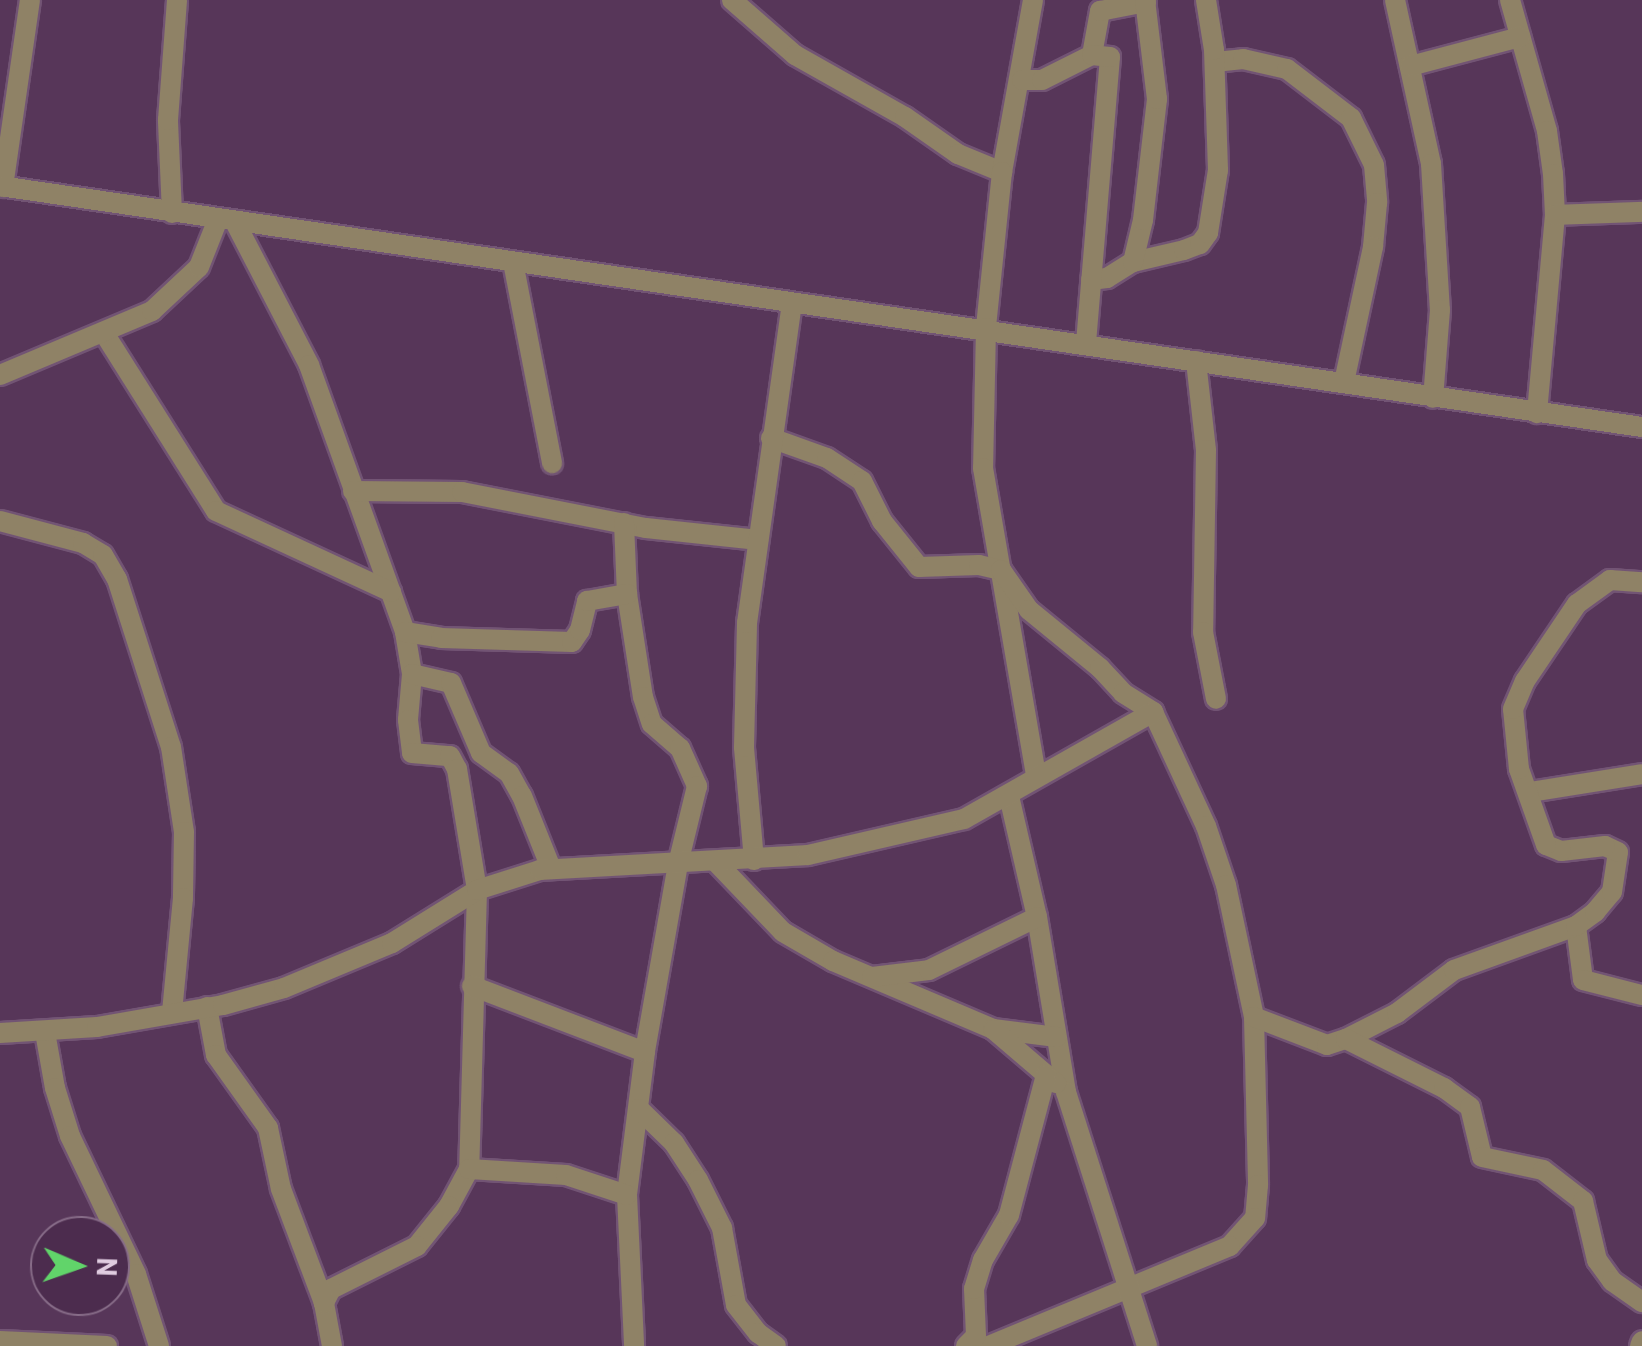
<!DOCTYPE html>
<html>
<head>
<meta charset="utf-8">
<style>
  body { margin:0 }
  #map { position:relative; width:1642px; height:1346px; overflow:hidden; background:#573659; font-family:Barlow,sans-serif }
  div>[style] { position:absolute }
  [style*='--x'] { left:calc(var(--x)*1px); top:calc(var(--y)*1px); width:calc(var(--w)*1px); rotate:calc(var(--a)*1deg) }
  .roads { filter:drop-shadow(2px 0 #725474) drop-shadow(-2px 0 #725474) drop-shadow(0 2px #725474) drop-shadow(0 -2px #725474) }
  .minor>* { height:20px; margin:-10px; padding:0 10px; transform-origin:10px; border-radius:10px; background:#8f8266 }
  .tertiary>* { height:20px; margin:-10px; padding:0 10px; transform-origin:10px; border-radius:10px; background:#8f8266 }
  span { translate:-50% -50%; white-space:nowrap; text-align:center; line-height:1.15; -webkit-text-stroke:10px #4c2c4e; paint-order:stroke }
  .north { position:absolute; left:30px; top:1216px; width:100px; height:100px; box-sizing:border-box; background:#4c2c4e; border:2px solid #876c88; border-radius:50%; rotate:92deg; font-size:28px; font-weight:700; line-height:40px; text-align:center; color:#e0cce0 }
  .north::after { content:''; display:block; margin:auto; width:35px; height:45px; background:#61d46a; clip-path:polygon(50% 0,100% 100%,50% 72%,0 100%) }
</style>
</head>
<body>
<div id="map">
  <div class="roads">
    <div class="minor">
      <i style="--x:732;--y:0;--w:84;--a:41.1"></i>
      <i style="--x:795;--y:55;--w:126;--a:29.4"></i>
      <i style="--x:905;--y:117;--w:65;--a:34.9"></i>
      <i style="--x:958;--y:154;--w:48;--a:22.2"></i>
      <i style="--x:1033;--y:0;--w:175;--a:100.2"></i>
      <i style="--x:1002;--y:172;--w:157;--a:95.9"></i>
      <i style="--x:986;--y:328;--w:140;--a:91.2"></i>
      <i style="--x:983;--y:468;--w:311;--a:80.2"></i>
      <i style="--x:1395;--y:0;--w:168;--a:77.6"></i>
      <i style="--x:1431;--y:164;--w:146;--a:86.5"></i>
      <i style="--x:1440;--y:310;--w:88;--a:94.5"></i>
      <i style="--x:1510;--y:0;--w:136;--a:74.2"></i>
      <i style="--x:1547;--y:131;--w:43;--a:82.1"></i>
      <i style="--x:1553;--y:174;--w:41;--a:87.2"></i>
      <i style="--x:1555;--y:215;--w:199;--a:95.2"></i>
      <i style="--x:1215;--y:62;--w:28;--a:-6"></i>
      <i style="--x:1243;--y:59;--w:45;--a:12.8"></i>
      <i style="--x:1287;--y:69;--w:81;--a:37.4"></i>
      <i style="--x:1351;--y:118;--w:52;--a:63.9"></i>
      <i style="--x:1374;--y:165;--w:38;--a:85"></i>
      <i style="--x:1377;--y:203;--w:44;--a:95.2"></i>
      <i style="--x:1373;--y:247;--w:138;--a:102.1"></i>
      <i style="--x:1410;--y:66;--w:114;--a:-14.8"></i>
      <i style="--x:1022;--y:80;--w:20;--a:0"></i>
      <i style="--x:1042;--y:80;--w:56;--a:-26.6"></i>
      <i style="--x:1092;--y:55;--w:45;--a:-79.7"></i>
      <i style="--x:1100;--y:11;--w:47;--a:-11.1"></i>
      <i style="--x:3;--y:187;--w:189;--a:-81.8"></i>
      <i style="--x:172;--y:213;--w:93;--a:-92.5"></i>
      <i style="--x:168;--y:120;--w:120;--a:-85.7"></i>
      <i style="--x:1555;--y:215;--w:87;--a:-2"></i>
      <i style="--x:235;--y:222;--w:161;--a:62.6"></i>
      <i style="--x:309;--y:365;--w:284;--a:70.2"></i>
      <i style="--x:405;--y:632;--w:43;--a:80.5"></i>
      <i style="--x:412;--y:674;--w:46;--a:95"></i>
      <i style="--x:408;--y:720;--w:33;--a:83"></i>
      <i style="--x:412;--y:753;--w:38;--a:5"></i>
      <i style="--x:450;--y:756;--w:15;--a:62"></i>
      <i style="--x:457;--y:769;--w:123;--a:80.6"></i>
      <i style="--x:477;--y:890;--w:279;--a:91.6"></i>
      <i style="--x:469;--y:1169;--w:42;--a:118.4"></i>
      <i style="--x:449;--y:1206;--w:51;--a:128.7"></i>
      <i style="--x:417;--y:1246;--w:96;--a:153.4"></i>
      <i style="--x:331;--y:1289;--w:16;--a:117"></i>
      <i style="--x:324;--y:1303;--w:44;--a:79.5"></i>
      <i style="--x:513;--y:262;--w:205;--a:79"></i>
      <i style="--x:1133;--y:262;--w:52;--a:-13.2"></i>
      <i style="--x:1184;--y:250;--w:17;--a:-21"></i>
      <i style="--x:1200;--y:244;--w:14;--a:-54"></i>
      <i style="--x:1208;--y:233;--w:64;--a:-81"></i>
      <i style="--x:1218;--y:170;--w:120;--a:-91.9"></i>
      <i style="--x:1214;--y:50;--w:51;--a:-99.1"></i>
      <i style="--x:1091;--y:280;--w:16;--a:-7"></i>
      <i style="--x:1107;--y:278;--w:31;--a:-32"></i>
      <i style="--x:1133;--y:262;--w:43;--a:-76.6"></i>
      <i style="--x:1143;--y:220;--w:122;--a:-83.4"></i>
      <i style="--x:1157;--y:99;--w:100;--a:-96.9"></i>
      <i style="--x:104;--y:333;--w:210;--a:57.8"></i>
      <i style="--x:216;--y:511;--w:193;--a:24.8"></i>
      <i style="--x:1086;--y:343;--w:287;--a:-85.2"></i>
      <i style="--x:1110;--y:57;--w:18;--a:-174"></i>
      <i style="--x:1196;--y:361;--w:90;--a:83.6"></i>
      <i style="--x:1206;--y:450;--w:182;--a:90.9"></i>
      <i style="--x:1203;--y:632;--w:68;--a:79"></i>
      <i style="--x:0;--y:375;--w:165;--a:-22.8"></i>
      <i style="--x:152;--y:311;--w:64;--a:-43.1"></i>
      <i style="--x:199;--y:267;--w:52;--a:-68.4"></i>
      <i style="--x:771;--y:438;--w:59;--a:19.7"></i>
      <i style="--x:827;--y:458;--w:42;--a:33.3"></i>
      <i style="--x:862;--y:481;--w:45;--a:63.4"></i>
      <i style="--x:882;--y:521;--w:59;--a:51.2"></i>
      <i style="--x:919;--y:567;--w:60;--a:-1.9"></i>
      <i style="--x:979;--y:565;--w:23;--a:13"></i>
      <i style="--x:1001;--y:570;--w:49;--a:55"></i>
      <i style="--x:1029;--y:610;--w:92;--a:39.2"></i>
      <i style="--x:1100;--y:668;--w:34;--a:47"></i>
      <i style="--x:1123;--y:693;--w:36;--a:32"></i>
      <i style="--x:1153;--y:712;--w:126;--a:65.1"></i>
      <i style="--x:1206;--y:826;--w:62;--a:71.3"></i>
      <i style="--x:1226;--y:885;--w:135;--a:78"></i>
      <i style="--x:1254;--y:1017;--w:168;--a:88.6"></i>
      <i style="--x:1258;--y:1185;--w:33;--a:95"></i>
      <i style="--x:1255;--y:1218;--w:38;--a:132"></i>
      <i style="--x:1230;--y:1246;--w:262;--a:157.5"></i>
      <i style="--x:353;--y:491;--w:109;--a:0.5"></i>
      <i style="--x:462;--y:492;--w:187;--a:11.1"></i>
      <i style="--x:646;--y:528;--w:113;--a:6.1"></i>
      <i style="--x:0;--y:521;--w:86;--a:14.8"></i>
      <i style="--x:83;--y:543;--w:23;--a:31"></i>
      <i style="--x:103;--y:555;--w:28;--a:60"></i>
      <i style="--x:117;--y:579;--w:176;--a:72.2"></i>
      <i style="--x:171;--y:747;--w:86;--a:81.3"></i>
      <i style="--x:184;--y:832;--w:66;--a:90.9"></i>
      <i style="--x:183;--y:898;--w:115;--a:95.5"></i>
      <i style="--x:624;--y:523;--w:71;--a:87.6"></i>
      <i style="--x:627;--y:594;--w:104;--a:81.2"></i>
      <i style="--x:643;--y:697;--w:28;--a:72"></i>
      <i style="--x:652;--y:724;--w:37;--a:41"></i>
      <i style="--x:680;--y:748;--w:42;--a:65.9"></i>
      <i style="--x:697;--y:786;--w:80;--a:103.7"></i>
      <i style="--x:678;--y:864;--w:191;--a:100"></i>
      <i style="--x:645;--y:1052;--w:144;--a:97.2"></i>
      <i style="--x:627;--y:1195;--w:151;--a:87.3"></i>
      <i style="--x:405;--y:632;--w:36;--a:9"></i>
      <i style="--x:441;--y:638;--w:131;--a:1.7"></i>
      <i style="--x:572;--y:642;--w:14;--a:-56"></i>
      <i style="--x:580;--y:630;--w:30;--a:-76"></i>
      <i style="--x:587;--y:601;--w:41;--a:-9.9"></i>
      <i style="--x:412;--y:674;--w:40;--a:13"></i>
      <i style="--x:451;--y:683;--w:76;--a:66.8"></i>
      <i style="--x:481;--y:753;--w:34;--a:36"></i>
      <i style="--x:509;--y:773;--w:26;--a:61"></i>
      <i style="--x:522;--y:796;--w:78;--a:68.1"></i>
      <i style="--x:1530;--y:792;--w:113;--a:-9.1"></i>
      <i style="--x:1009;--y:796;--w:124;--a:77"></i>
      <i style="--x:1037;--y:917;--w:177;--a:80.6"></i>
      <i style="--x:1066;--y:1092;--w:267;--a:72.3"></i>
      <i style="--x:754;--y:860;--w:113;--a:-95.1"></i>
      <i style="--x:744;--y:747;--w:124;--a:-88.6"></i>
      <i style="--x:747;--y:623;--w:323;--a:-82"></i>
      <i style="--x:717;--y:863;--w:95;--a:46.3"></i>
      <i style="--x:783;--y:932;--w:58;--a:30.1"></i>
      <i style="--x:833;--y:961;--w:174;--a:23"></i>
      <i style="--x:993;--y:1029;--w:64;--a:7.2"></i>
      <i style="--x:1576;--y:926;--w:54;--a:82.6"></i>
      <i style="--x:1583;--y:980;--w:61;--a:14.3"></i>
      <i style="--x:872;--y:977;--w:57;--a:-7"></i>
      <i style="--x:929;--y:970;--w:120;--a:-26.1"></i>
      <i style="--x:472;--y:986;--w:185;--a:20.9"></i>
      <i style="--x:207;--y:1007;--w:49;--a:79.4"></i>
      <i style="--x:216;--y:1055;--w:90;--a:54.5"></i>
      <i style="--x:268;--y:1128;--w:62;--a:78"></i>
      <i style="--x:281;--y:1189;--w:122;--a:69.3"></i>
      <i style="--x:1254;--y:1017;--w:78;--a:21"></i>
      <i style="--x:1327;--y:1045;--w:20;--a:-18"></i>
      <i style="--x:1346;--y:1039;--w:57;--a:-27"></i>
      <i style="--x:1397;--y:1013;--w:71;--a:-37"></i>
      <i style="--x:1454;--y:970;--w:130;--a:-19.8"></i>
      <i style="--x:1576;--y:926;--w:24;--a:-36"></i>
      <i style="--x:1595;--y:912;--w:26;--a:-50"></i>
      <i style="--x:1612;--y:892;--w:40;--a:-81.5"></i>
      <i style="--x:1618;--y:852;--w:14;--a:-155"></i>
      <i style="--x:1605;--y:846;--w:44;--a:173.5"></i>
      <i style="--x:1561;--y:851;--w:16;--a:-158"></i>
      <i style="--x:1546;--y:845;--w:81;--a:-109.6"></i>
      <i style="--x:1519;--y:769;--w:60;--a:-95.7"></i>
      <i style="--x:1513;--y:709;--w:30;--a:-67"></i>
      <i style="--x:1525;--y:681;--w:93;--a:-56"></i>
      <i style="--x:1577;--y:604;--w:41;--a:-36"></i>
      <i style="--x:1610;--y:580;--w:32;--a:4"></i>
      <i style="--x:994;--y:1030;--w:82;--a:40.5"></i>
      <i style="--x:45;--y:1032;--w:57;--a:79.9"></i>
      <i style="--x:55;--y:1088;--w:50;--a:72.6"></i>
      <i style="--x:70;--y:1136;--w:153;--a:64.4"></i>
      <i style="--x:136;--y:1274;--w:76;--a:72.3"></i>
      <i style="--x:0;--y:1033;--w:97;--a:-3.5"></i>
      <i style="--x:97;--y:1027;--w:128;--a:-9.9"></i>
      <i style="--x:223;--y:1005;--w:63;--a:-15.6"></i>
      <i style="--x:284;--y:988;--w:117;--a:-22.6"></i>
      <i style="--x:392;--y:943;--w:100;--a:-31.9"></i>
      <i style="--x:477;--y:890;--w:66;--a:-17.6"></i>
      <i style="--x:540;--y:870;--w:268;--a:-3.2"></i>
      <i style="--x:808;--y:855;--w:160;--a:-13"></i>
      <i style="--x:964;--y:819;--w:217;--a:-29.5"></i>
      <i style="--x:1346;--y:1039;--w:110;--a:26.6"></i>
      <i style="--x:1444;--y:1088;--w:32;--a:36"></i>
      <i style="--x:1470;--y:1107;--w:51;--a:76.5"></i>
      <i style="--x:1482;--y:1157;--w:62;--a:12"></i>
      <i style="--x:1543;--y:1170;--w:51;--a:37.8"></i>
      <i style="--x:1583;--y:1201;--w:61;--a:76.7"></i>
      <i style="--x:1597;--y:1260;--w:26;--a:54"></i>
      <i style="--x:1612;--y:1281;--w:37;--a:35"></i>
      <i style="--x:639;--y:1109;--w:49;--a:44.2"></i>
      <i style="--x:674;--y:1143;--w:44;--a:57"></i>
      <i style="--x:698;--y:1180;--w:54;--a:63.4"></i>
      <i style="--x:722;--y:1228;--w:78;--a:79.7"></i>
      <i style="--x:736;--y:1305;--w:36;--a:52"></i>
      <i style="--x:758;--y:1333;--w:22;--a:36"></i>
      <i style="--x:469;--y:1169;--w:97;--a:3.5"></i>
      <i style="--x:566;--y:1175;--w:64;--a:18.2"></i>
      <i style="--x:0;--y:1341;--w:107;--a:2.7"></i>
      <i style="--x:966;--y:1346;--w:14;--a:-45"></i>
      <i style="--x:976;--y:1336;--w:47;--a:-92.4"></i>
      <i style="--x:974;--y:1289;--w:30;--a:-73"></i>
      <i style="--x:983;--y:1260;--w:52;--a:-60"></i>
      <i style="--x:1009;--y:1215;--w:145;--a:-75.2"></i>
      <i style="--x:1640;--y:1346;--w:5;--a:-68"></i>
    </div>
    <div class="tertiary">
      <i style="--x:0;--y:186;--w:1660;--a:8.35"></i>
    </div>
  </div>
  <div class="north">N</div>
</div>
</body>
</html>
